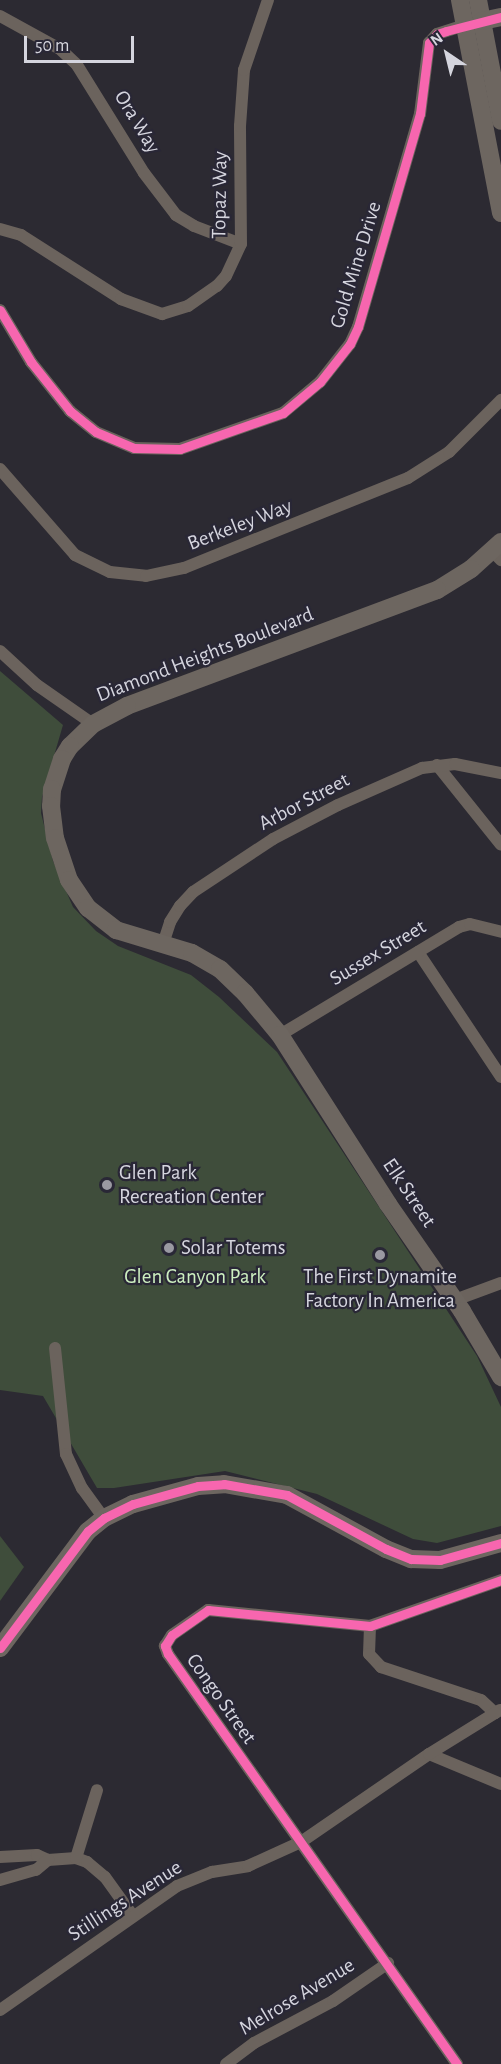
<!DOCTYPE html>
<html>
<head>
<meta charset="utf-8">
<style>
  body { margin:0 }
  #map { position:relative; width:501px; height:2064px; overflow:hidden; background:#2c2a32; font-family:"Alegreya Sans",sans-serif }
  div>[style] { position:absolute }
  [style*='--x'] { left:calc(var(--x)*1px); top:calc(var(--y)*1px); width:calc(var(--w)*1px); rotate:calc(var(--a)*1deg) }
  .green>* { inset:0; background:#3f4d3b }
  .street>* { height:12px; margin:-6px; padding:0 6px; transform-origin:6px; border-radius:6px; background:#6b635d }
  .secondary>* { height:18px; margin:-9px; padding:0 9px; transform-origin:9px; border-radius:9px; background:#6d6660 }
  .cycleway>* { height:9px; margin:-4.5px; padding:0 4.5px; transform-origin:4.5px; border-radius:4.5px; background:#f766af }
  .dots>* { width:16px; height:16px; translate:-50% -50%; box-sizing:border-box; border:3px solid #292736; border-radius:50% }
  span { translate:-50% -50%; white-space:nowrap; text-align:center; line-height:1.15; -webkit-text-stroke:4.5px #292736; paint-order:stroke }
  .street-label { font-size:21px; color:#d5d5de }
  .poi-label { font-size:21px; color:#d5d5de }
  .left { translate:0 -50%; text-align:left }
  .park-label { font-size:21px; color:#cdefc0 }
  .north { position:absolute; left:417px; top:24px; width:60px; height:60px; -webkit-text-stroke:4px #292736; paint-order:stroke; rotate:325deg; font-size:16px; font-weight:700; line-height:24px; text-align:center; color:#d5d5de }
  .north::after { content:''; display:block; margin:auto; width:21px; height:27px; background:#d5d5de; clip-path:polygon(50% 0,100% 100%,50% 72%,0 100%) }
  .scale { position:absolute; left:24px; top:36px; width:110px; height:27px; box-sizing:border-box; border:3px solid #d5d5de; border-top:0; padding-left:8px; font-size:18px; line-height:21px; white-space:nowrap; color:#d5d5de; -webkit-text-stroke:4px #292736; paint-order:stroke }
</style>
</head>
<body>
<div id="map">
  <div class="green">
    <i style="clip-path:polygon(0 671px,63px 725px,42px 797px,41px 813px,53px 861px,73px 907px,96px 931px,118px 946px,191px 975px,219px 997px,277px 1052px,477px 1356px,501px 1407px,501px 1526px,437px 1543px,413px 1539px,317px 1494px,225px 1471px,114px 1488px,97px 1488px,43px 1396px,0 1390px)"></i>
    <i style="clip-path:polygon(0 1536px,24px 1567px,0 1601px)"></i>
  </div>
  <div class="street">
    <i style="--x:0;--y:16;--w:68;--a:28.8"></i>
    <i style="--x:60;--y:49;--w:23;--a:43"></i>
    <i style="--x:77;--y:65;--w:127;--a:58.2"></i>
    <i style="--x:144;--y:173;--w:53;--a:52.7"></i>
    <i style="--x:176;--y:215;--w:21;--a:31"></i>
    <i style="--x:194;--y:226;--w:50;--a:21"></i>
    <i style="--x:0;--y:229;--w:22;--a:16"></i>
    <i style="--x:21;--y:235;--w:119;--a:32.6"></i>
    <i style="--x:121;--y:299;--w:44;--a:20.1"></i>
    <i style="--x:162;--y:314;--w:27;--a:-17"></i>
    <i style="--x:188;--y:306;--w:35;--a:-35"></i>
    <i style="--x:217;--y:286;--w:13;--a:-48"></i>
    <i style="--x:226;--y:276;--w:35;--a:-65"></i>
    <i style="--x:241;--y:244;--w:118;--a:-90.5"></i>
    <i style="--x:240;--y:126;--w:56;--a:-85.9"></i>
    <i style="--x:244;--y:70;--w:74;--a:-71.1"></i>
    <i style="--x:0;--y:310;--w:61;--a:59.2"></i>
    <i style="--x:31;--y:362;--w:63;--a:51.5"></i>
    <i style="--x:70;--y:411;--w:33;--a:39"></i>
    <i style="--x:96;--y:432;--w:41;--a:22.8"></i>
    <i style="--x:134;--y:448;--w:46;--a:1.2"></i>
    <i style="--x:180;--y:449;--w:109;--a:-19.3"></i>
    <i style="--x:283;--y:413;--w:48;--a:-40"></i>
    <i style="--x:320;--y:382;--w:48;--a:-51.7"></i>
    <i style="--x:350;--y:344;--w:19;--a:-65"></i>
    <i style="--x:358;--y:327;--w:222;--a:-73.8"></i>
    <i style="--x:420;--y:114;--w:72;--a:-82.8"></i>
    <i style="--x:429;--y:43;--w:12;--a:-48"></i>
    <i style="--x:437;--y:34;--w:35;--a:-18"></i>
    <i style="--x:0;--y:469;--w:114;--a:48.9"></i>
    <i style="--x:75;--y:555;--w:39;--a:26"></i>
    <i style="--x:110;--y:572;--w:36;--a:6"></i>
    <i style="--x:146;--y:576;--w:39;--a:-12"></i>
    <i style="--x:184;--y:568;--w:241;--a:-21.9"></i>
    <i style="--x:408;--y:478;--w:49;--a:-32.4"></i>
    <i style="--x:449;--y:452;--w:74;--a:-45"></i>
    <i style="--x:492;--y:551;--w:13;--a:45"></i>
    <i style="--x:0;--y:651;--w:50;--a:42.6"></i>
    <i style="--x:37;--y:685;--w:68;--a:34.9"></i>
    <i style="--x:437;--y:765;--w:102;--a:51.3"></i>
    <i style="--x:163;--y:944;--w:23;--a:-72"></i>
    <i style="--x:170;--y:922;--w:19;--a:-58"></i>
    <i style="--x:180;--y:906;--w:19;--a:-47"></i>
    <i style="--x:193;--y:892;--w:96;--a:-33.5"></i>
    <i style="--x:273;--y:839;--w:73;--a:-27.6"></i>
    <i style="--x:338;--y:805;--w:92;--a:-23.8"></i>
    <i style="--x:422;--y:768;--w:33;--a:-7"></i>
    <i style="--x:455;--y:764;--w:47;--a:11.1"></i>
    <i style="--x:418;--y:952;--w:150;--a:56.4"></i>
    <i style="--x:280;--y:1035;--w:209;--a:-31.1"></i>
    <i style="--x:459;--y:927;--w:11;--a:-15"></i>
    <i style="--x:470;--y:924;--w:32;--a:14"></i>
    <i style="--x:455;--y:1300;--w:49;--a:-20.3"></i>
    <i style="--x:55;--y:1348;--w:107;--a:84.1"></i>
    <i style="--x:66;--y:1454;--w:38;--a:65"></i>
    <i style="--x:82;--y:1488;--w:37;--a:54"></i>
    <i style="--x:370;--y:1626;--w:28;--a:92"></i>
    <i style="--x:369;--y:1654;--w:18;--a:47"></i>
    <i style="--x:381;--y:1667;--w:105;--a:18.3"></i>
    <i style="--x:481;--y:1700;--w:19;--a:43"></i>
    <i style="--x:495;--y:1713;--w:6;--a:-31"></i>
    <i style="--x:429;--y:1754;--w:78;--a:22.6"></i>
    <i style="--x:0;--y:1857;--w:37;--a:-3"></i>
    <i style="--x:37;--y:1855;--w:12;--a:24"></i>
    <i style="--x:48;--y:1860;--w:28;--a:-4"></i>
    <i style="--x:76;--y:1858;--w:12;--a:20"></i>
    <i style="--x:87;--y:1862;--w:23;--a:40"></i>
    <i style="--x:105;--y:1877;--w:48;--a:54.3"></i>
    <i style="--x:76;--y:1858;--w:71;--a:-72.8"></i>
    <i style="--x:0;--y:1880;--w:37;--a:-16"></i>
    <i style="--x:36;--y:1870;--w:16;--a:-40"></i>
    <i style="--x:0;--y:2010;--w:216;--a:-35"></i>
    <i style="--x:177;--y:1886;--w:38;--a:-22"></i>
    <i style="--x:212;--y:1872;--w:36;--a:-9"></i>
    <i style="--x:248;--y:1866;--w:58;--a:-24.4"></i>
    <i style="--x:301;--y:1842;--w:155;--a:-34.5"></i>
    <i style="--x:429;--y:1754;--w:78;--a:-31.8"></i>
    <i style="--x:226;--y:2064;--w:35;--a:-37"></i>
    <i style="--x:254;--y:2043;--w:89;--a:-28"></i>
    <i style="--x:333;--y:2001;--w:67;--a:-34.6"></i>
    <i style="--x:457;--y:2064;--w:502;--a:-125.18"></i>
    <i style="--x:168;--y:1654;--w:9;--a:-111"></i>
    <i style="--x:165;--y:1646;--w:13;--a:-58"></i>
    <i style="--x:172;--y:1635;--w:44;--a:-34.8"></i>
    <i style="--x:208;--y:1610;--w:163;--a:5.6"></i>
    <i style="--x:370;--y:1626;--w:139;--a:-19.3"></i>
  </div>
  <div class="secondary">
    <i style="--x:460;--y:0;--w:217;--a:79.1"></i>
    <i style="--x:478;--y:0;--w:123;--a:79.2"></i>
    <i style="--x:482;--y:21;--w:19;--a:-12"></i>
    <i style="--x:501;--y:542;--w:40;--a:138"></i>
    <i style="--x:471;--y:569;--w:40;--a:148"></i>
    <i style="--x:437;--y:590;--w:331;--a:159.5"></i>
    <i style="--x:127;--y:706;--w:38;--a:152"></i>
    <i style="--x:93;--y:724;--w:32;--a:136"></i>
    <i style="--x:70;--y:746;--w:15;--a:122"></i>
    <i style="--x:62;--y:759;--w:32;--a:108"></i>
    <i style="--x:52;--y:789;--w:17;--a:93"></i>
    <i style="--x:51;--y:806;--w:32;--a:83"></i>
    <i style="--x:55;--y:838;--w:44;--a:71.6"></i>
    <i style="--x:69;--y:880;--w:34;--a:56"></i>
    <i style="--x:88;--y:908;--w:36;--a:38"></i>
    <i style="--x:116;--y:930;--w:79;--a:16.8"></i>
    <i style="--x:192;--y:953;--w:32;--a:30"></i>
    <i style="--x:220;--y:969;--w:35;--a:44"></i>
    <i style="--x:245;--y:993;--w:55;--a:50.2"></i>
    <i style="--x:280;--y:1035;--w:201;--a:57.4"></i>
    <i style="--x:388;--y:1204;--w:130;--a:55.3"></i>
    <i style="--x:462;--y:1311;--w:77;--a:59.4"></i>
    <i style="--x:0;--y:1648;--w:146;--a:-53.1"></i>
    <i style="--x:88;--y:1531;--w:21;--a:-39"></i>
    <i style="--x:104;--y:1518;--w:32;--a:-26"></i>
    <i style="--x:133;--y:1504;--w:67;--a:-15.5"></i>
    <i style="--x:198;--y:1486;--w:26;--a:-4"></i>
    <i style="--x:224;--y:1484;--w:64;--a:9.9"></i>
    <i style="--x:287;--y:1495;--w:113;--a:28.6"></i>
    <i style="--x:386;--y:1549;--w:27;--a:22"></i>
    <i style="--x:411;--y:1559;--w:29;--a:2"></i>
    <i style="--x:440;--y:1560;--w:63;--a:-15.6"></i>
  </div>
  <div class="cycleway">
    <i style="--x:0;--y:310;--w:61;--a:59.2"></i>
    <i style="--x:31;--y:362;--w:63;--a:51.5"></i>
    <i style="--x:70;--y:411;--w:33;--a:39"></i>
    <i style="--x:96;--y:432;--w:41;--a:22.8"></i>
    <i style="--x:134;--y:448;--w:46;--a:1.2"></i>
    <i style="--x:180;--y:449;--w:109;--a:-19.3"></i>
    <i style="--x:283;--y:413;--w:48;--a:-40"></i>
    <i style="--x:320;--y:382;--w:48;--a:-51.7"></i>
    <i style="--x:350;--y:344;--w:19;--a:-65"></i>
    <i style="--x:358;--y:327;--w:222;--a:-73.8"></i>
    <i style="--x:420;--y:114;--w:72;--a:-82.8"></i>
    <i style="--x:429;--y:43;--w:12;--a:-48"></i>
    <i style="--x:437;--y:34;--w:9;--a:-18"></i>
    <i style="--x:446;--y:31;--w:57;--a:-14.3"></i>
    <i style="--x:0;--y:1648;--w:146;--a:-53.1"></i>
    <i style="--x:88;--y:1531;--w:21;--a:-39"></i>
    <i style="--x:104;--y:1518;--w:32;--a:-26"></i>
    <i style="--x:133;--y:1504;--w:67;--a:-15.5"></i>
    <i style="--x:198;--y:1486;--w:26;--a:-4"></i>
    <i style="--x:224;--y:1484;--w:64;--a:9.9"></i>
    <i style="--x:287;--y:1495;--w:113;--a:28.6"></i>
    <i style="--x:386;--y:1549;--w:27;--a:22"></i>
    <i style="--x:411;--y:1559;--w:29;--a:2"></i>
    <i style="--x:440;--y:1560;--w:63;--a:-15.6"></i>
    <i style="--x:457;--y:2064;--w:502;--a:-125.18"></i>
    <i style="--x:168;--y:1654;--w:9;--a:-111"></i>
    <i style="--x:165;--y:1646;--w:13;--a:-58"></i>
    <i style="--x:172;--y:1635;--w:44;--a:-34.8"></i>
    <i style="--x:208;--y:1610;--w:163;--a:5.6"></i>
    <i style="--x:370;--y:1626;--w:139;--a:-19.3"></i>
  </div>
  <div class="dots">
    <i style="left:107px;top:1185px;background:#9a99a2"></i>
    <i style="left:169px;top:1248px;background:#9a99a2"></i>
    <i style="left:380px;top:1255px;background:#9a99a2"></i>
  </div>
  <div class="street-label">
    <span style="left:137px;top:122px;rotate:59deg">Ora Way</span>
    <span style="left:220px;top:195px;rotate:-89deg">Topaz Way</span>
    <span style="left:356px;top:265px;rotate:-73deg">Gold Mine Drive</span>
    <span style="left:240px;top:525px;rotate:-21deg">Berkeley Way</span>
    <span style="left:205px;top:655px;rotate:-21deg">Diamond Heights Boulevard</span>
    <span style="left:304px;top:802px;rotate:-28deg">Arbor Street</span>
    <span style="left:378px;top:953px;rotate:-31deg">Sussex Street</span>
    <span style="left:409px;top:1193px;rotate:56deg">Elk Street</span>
    <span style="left:221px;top:1699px;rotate:55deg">Congo Street</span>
    <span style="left:125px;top:1901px;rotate:-33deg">Stillings Avenue</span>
    <span style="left:297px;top:1997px;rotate:-31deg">Melrose Avenue</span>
  </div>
  <div class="poi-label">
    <span class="left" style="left:119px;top:1185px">Glen Park<br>Recreation Center</span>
    <span class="left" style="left:181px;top:1248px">Solar Totems</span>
    <span style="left:380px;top:1289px">The First Dynamite<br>Factory In America</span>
  </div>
  <div class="park-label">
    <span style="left:195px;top:1277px">Glen Canyon Park</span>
  </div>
  <div class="north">N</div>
  <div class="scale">50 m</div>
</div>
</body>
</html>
